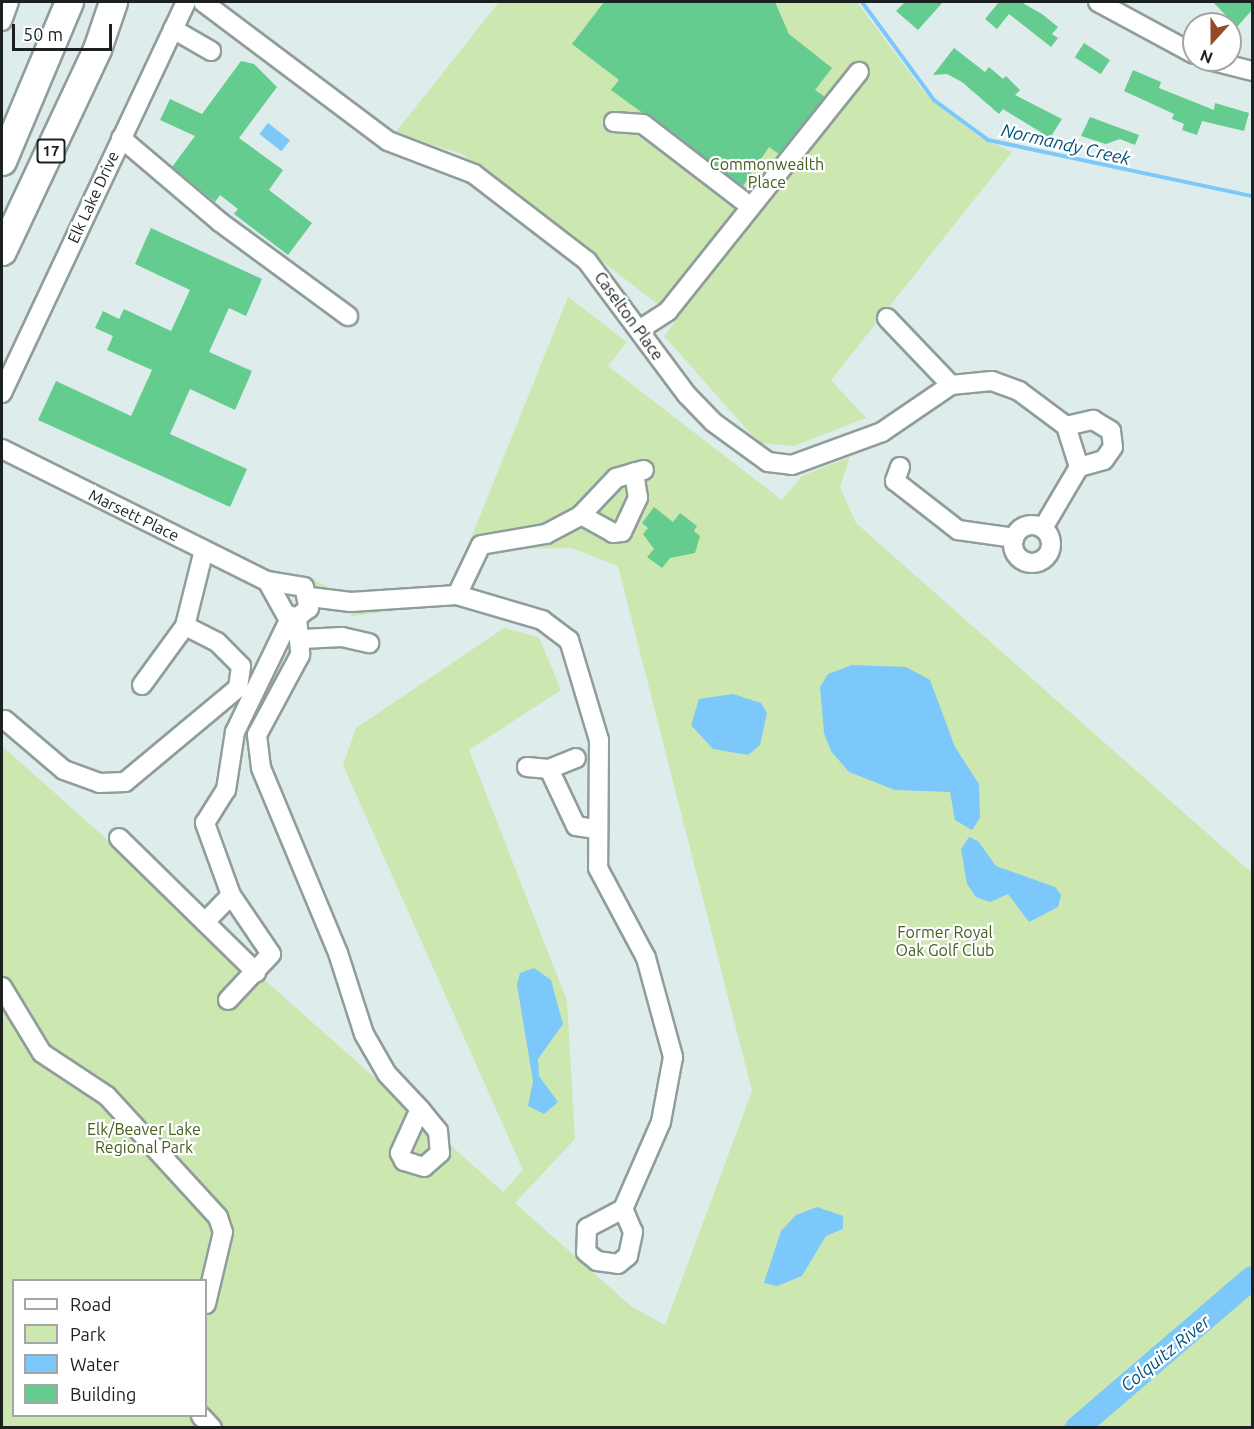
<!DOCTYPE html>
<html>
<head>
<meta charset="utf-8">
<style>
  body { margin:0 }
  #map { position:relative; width:1254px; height:1429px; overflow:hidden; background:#deedeb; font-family:Ubuntu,sans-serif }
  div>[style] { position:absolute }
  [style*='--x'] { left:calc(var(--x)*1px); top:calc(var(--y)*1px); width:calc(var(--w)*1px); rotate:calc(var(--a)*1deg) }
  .green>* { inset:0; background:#cde7b0 }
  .water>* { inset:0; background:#7cc8fa; transform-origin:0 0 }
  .stream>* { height:4px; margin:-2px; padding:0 2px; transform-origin:2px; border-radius:2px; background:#7cc8fa }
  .river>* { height:24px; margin:-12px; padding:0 12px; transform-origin:12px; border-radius:12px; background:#7cc8fa }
  .building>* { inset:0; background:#65cc90; transform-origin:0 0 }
  .roads { filter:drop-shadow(2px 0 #8f9d9b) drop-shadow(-2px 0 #8f9d9b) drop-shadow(0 2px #8f9d9b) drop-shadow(0 -2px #8f9d9b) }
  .minor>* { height:18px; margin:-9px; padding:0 9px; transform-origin:9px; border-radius:9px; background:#fff }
  .minor>.ring { margin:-9px; padding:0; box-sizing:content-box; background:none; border:18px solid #fff; border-radius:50% }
  .highway>* { height:27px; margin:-13.5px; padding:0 13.5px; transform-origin:13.5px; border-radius:13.5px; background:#fff }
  span { translate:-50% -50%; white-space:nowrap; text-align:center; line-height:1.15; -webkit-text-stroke:4.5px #fff; paint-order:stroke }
  .shield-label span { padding:2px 4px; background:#fff; border:2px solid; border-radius:4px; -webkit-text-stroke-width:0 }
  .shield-label { font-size:15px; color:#1b2120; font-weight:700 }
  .park-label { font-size:16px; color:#445e1d }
  .street-label { font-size:16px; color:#1b2120 }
  .water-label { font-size:18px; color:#00537b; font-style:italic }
  .frame { position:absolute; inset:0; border:3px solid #1b2120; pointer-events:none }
  .legend { position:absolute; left:12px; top:1279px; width:195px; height:138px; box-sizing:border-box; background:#fff; border:2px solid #a4a6a6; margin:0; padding:8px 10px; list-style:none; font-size:18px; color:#1b2120 }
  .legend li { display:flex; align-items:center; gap:12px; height:30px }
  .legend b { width:30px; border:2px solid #a4a6a6 }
  .north { position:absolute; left:1182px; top:12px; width:60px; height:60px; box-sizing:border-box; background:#fff; border:2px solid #a4a6a6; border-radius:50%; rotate:201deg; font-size:16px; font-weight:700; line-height:24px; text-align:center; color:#1b2120 }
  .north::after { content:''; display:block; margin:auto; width:21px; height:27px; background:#924a27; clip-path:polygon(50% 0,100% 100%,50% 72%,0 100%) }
  .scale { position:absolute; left:12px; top:24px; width:100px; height:27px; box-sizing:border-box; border:3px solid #1b2120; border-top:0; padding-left:8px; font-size:18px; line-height:21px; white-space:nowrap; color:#1b2120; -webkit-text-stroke:4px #fff; paint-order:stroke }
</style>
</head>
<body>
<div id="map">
  <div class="green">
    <i style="clip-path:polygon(499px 2px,857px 2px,924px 92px,979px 137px,1012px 152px,831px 380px,866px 418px,794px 446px,759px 443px,664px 336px,677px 319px,462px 154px,395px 133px)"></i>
    <i style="clip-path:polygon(evenodd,568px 297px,627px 342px,608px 366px,782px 500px,802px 476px,850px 457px,840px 487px,856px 523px,1252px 873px,1252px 1427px,2px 1427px,2px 746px,503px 1192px,523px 1170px,343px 765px,356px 728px,504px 628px,539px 637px,561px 690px,469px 750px,567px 1001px,575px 1139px,515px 1203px,632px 1307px,665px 1325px,752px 1091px,618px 566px,571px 548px,483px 549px,462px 601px,353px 616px,325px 602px,313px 580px,356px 600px,451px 588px,568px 297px,14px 1280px,206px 1280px,206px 1416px,14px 1416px,14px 1280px)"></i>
  </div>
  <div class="water">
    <i style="left:268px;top:123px;width:28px;height:14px;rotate:38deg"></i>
    <i style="clip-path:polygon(852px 665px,906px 667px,930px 680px,955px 747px,979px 784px,980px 818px,972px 830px,955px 820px,950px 792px,895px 790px,849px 772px,831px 751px,824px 733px,820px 687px,828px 674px)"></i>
    <i style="clip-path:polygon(733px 694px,761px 703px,767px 713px,760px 745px,748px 755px,713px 749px,691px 725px,699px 699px)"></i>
    <i style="clip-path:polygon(969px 837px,978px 841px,996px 866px,1055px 887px,1061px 895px,1058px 907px,1029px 922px,1008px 894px,990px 902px,976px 897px,967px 884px,961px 849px)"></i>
    <i style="clip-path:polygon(534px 968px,551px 980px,563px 1024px,538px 1059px,539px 1076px,558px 1102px,544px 1114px,528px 1106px,533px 1081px,517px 985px,520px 973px)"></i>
    <i style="clip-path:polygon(817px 1207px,843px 1216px,843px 1229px,826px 1236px,802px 1276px,777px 1286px,764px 1283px,781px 1231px,796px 1215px)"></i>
  </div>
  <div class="stream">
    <i style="--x:862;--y:2;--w:122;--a:53.7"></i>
    <i style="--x:934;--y:100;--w:67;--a:36.5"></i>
    <i style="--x:988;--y:140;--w:270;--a:12"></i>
    <i style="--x:1064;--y:1428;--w:16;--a:-18"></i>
  </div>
  <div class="river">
    <i style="--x:1077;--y:1428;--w:230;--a:-40.6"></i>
  </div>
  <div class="building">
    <i style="clip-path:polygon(604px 2px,775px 2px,789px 34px,832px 68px,815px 90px,825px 97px,779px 154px,769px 147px,743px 186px,611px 90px,619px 80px,572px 44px)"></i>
    <i style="clip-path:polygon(905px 2px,943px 2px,918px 30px,896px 11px)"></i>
    <i style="clip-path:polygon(999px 2px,1021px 2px,1042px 14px,1058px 27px,1052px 34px,1058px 38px,1051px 47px,1009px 14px,997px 29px,985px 19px)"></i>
    <i style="clip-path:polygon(1213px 2px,1252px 2px,1252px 10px,1237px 27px)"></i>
    <i style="left:1084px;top:43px;width:31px;height:17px;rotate:33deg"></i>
    <i style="clip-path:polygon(954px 48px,985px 72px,989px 67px,1003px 79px,1006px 76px,1020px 90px,1015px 95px,1062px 119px,1050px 138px,1003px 109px,999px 114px,962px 82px,947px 74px,933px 75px)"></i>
    <i style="clip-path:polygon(241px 61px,254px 64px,277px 87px,239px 138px,283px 170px,269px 190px,312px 223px,288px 255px,234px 214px,238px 209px,220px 195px,215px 202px,172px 167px,195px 136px,160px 120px,170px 99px,202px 114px)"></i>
    <i style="clip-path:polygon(1133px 70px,1161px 82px,1159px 88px,1214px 110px,1215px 103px,1249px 113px,1244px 131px,1202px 121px,1197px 135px,1182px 130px,1184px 124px,1172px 119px,1174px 114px,1124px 91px)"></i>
    <i style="clip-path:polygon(1090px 117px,1139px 135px,1135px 145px,1120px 139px,1106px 144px,1081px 136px)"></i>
    <i style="clip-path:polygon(151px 228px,262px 279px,246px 316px,229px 308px,209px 352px,252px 371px,235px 410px,190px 389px,170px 434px,247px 469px,230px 507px,38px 420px,56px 381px,131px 416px,152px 370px,107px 350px,113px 336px,95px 328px,103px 311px,119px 319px,124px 309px,171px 331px,190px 290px,135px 264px)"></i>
    <i style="clip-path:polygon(654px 507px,673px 522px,680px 513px,697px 526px,694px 531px,700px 536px,695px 553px,670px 558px,662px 568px,647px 557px,654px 549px,643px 534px,648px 528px,642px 523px)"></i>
  </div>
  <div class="roads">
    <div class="minor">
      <i style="--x:203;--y:2;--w:231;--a:36.9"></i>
      <i style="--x:388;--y:141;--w:92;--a:21"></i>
      <i style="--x:474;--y:174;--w:143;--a:37.6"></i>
      <i style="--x:587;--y:261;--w:167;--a:53.3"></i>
      <i style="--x:687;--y:395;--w:37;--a:46"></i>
      <i style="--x:713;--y:422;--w:68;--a:36"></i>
      <i style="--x:768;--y:462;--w:24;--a:7"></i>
      <i style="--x:792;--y:465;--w:96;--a:-20.1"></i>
      <i style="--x:882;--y:432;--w:83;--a:-34.3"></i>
      <i style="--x:951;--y:385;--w:41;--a:-5.6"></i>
      <i style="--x:992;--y:381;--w:29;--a:20"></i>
      <i style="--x:1019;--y:391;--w:59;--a:36.7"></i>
      <i style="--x:1066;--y:426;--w:43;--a:72.4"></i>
      <i style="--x:1079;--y:467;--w:71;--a:120.5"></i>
      <i style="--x:1098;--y:2;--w:109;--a:28.4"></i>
      <i style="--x:2;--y:21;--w:20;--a:-70"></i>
      <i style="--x:173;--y:29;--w:44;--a:30.1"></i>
      <i style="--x:1209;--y:60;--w:44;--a:14.3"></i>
      <i style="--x:614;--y:122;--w:29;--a:4"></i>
      <i style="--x:643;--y:124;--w:136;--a:37.5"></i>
      <i style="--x:121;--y:138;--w:130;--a:40.3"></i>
      <i style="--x:220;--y:222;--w:159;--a:36.3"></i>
      <i style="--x:887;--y:318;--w:93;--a:46.3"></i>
      <i style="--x:639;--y:330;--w:35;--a:-33"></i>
      <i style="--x:668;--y:311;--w:306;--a:-51.4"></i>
      <i style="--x:2;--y:393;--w:432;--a:-64.8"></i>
      <i style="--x:1066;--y:426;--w:28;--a:-13"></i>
      <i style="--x:1093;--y:420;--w:21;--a:31"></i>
      <i style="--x:1111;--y:431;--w:16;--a:83"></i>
      <i style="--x:1113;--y:447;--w:16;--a:125"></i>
      <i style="--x:1104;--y:460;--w:26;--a:164"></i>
      <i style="--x:2;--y:449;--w:296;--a:26.5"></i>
      <i style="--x:267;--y:581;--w:37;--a:9"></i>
      <i style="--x:304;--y:587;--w:22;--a:77"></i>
      <i style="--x:309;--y:608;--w:16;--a:142"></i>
      <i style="--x:296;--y:618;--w:10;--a:-163"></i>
      <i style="--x:286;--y:615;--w:39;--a:-119"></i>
      <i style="--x:900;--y:467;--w:15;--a:110"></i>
      <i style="--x:895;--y:481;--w:80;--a:37.9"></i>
      <i style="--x:958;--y:530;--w:57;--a:8.1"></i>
      <i style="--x:581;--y:515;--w:37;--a:29"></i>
      <i style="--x:613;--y:533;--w:9;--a:-6"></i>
      <i style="--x:622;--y:532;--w:38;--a:-65"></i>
      <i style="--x:638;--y:498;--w:26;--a:-99"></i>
      <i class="ring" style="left:1013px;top:525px;width:20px;height:20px"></i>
      <i style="--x:457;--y:595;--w:55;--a:-64.4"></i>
      <i style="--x:481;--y:545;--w:66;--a:-9.6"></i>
      <i style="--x:546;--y:534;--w:40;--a:-28"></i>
      <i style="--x:581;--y:515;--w:51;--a:-46.6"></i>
      <i style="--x:616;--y:478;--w:29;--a:-16"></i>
      <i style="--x:310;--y:597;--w:41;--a:7"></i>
      <i style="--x:351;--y:602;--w:106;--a:-3.8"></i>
      <i style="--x:457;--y:595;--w:89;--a:16.4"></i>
      <i style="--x:542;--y:620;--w:34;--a:37"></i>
      <i style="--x:569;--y:640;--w:104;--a:73.3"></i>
      <i style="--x:599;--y:740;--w:128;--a:90.4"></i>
      <i style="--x:598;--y:868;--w:102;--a:61.9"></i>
      <i style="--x:646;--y:958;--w:103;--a:74.7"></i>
      <i style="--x:673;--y:1057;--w:66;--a:100.5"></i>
      <i style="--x:661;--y:1122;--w:95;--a:113.6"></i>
      <i style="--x:623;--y:1209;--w:41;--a:152.2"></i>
      <i style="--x:587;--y:1228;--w:24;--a:92"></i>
      <i style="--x:586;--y:1252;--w:14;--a:39"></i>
      <i style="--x:597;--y:1261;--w:21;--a:8"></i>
      <i style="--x:618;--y:1264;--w:13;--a:-39"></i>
      <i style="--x:628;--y:1256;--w:25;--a:-78"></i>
      <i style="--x:633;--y:1232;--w:25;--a:-113"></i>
      <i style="--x:297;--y:617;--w:38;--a:85"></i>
      <i style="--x:300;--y:655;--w:91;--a:118.3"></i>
      <i style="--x:257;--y:735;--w:33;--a:83"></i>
      <i style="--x:261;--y:768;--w:200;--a:67.4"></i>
      <i style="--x:338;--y:953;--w:85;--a:72.2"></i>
      <i style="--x:364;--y:1034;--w:46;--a:60.1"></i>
      <i style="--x:387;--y:1074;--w:48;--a:46.7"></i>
      <i style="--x:420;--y:1109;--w:28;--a:51"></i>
      <i style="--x:438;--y:1131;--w:22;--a:85"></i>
      <i style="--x:440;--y:1153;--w:21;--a:139"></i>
      <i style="--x:424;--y:1167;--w:21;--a:-163"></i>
      <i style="--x:404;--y:1161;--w:9;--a:-117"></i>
      <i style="--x:400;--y:1153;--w:48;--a:-65.6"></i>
      <i style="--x:302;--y:639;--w:40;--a:-2.9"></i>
      <i style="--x:342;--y:637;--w:28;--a:13"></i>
      <i style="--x:142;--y:685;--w:73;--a:-53.9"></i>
      <i style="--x:185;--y:626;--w:78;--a:-76"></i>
      <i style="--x:5;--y:720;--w:77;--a:40.3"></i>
      <i style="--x:64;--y:770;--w:37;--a:20"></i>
      <i style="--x:99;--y:783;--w:26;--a:-2"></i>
      <i style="--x:125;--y:782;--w:147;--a:-39.8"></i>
      <i style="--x:238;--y:688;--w:22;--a:-82"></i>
      <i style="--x:241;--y:666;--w:34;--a:-135"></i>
      <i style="--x:217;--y:642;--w:36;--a:-153"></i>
      <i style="--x:527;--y:767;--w:22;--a:5"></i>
      <i style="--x:549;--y:769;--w:63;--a:64.7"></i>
      <i style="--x:576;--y:826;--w:20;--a:9"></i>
      <i style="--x:549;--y:769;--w:29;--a:-22"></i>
      <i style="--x:119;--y:838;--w:192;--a:44.4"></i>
      <i style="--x:205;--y:922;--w:37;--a:-46"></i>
      <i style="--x:2;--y:987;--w:77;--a:58.8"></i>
      <i style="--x:42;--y:1053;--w:78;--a:33.5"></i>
      <i style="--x:107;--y:1096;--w:164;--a:47.5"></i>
      <i style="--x:218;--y:1217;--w:16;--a:72"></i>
      <i style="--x:223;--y:1232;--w:74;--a:103.3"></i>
      <i style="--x:228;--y:1000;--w:63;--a:-46.9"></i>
      <i style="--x:271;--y:954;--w:71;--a:-124.1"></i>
      <i style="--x:231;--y:895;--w:77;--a:-109.9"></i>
      <i style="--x:205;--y:823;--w:39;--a:-58"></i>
      <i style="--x:226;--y:790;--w:59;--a:-81.2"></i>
      <i style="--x:235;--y:732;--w:129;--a:-64.2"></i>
      <i style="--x:201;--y:1416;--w:16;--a:47"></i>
    </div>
    <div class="highway">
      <i style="--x:2;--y:161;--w:173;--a:-67.2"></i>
      <i style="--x:2;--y:251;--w:223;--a:-64.8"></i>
      <i style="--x:97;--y:49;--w:50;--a:-71.2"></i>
    </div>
  </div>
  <div class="shield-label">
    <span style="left:51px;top:151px">17</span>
  </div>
  <div class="park-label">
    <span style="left:767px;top:173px">Commonwealth<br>Place</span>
    <span style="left:945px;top:941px">Former Royal<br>Oak Golf Club</span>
    <span style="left:144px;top:1138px">Elk/Beaver Lake<br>Regional Park</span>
  </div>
  <div class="street-label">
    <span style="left:93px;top:197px;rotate:-65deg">Elk Lake Drive</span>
    <span style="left:629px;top:316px;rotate:54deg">Caselton Place</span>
    <span style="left:134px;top:515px;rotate:26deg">Marsett Place</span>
  </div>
  <div class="water-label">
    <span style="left:1066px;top:144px;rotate:13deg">Normandy Creek</span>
    <span style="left:1165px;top:1353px;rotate:-39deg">Colquitz River</span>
  </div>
  <div class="frame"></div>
  <ul class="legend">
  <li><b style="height:8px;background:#fff"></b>Road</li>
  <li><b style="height:16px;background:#cde7b0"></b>Park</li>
  <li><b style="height:16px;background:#7cc8fa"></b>Water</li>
  <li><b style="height:16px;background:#65cc90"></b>Building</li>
  </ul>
  <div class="north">N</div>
  <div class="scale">50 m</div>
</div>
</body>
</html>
